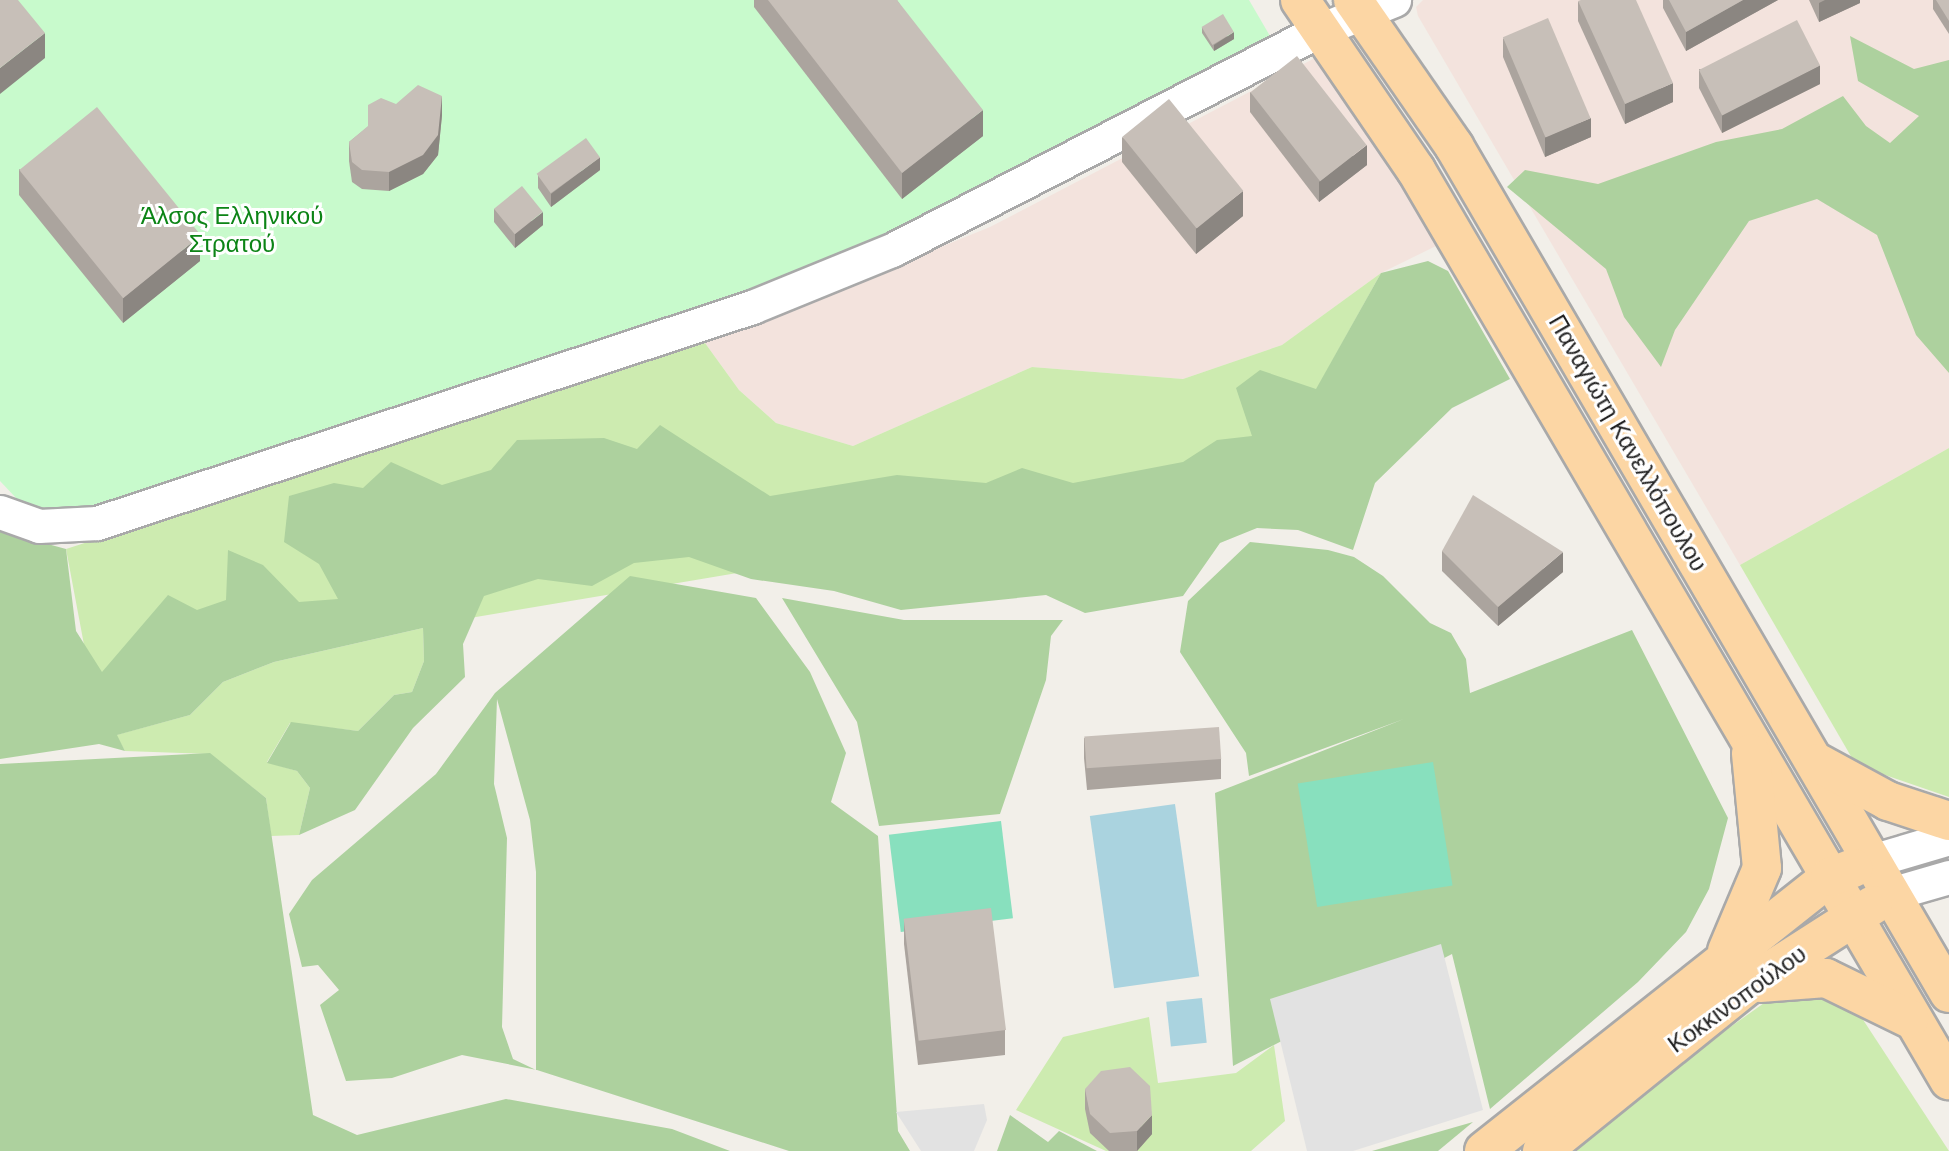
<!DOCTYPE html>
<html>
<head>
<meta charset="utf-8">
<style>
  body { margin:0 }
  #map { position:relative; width:1949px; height:1151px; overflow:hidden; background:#f2efe9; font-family:"DM Sans",sans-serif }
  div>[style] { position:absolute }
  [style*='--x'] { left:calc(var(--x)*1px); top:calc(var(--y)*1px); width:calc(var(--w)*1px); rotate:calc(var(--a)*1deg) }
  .military>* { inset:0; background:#f3e3dd }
  .grass>* { inset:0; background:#cdebb0 }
  .forest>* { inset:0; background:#add19e }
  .park>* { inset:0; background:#c8facc }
  .pitch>* { inset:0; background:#88e0be; transform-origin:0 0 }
  .parking>* { inset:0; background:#e2e2e2 }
  .water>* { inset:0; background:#aad3df; transform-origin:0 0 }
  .roads { filter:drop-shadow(2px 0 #a9a9a9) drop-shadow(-2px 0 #a9a9a9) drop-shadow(0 2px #a9a9a9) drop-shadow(0 -2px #a9a9a9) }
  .minor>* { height:33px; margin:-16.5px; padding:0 16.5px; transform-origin:16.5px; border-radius:16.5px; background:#fff }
  .major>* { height:38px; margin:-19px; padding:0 19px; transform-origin:19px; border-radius:19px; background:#fcd6a4 }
  .wall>* { inset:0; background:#aba49e }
  .shaded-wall>* { inset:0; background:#8b8681 }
  .building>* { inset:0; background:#c7bfb8; transform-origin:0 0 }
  span { translate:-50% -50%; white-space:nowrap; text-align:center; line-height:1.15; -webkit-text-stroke:6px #fff; paint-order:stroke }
  .park-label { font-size:24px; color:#0c8416 }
  .street-label { font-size:24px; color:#222 }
</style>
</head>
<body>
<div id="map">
  <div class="military">
    <i style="clip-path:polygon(1423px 0,1949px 0,1949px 448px,1740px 565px,1418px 16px,1416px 7px)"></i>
    <i style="clip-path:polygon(1315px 58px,1389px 162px,1436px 246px,1381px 273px,1282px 345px,1183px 379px,1032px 367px,853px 446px,776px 423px,739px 390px,705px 343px,990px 227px)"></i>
  </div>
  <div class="grass">
    <i style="clip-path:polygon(1381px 273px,1264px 484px,91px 682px,66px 549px,705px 343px,739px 390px,776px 423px,853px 446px,1032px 367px,1183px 379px,1282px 345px)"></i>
    <i style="clip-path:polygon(1949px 448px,1949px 797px,1856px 765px,1740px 565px)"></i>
    <i style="clip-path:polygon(423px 628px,424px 661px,412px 692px,394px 695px,358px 731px,290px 723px,267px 762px,297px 771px,310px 788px,299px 835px,271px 836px,266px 798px,210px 754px,125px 751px,116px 735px,190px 715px,223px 682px,274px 662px)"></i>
    <i style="clip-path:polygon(1803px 989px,1856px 1009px,1949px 1151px,1574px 1151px,1719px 1035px,1774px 996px)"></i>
    <i style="clip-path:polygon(1149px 1017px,1158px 1083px,1236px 1073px,1274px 1045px,1285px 1121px,1251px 1151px,1106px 1151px,1016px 1110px,1063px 1037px)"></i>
  </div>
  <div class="forest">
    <i style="clip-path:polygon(1850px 36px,1914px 69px,1949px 60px,1949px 373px,1916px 335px,1877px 235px,1817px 199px,1749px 221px,1675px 330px,1661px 367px,1624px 317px,1606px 269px,1507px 187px,1525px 170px,1598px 184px,1716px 142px,1782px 129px,1843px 96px,1866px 126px,1890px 143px,1919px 116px,1858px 81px)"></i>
    <i style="clip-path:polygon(1428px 261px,1448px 271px,1510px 379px,1452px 408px,1375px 483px,1353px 550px,1298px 530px,1257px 528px,1220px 543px,1183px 596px,1085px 613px,1046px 595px,901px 610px,834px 591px,751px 579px,689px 557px,634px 563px,592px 586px,538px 579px,484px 596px,463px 644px,465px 677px,413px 728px,355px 810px,299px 835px,310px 788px,297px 771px,267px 763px,291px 722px,358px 731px,394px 695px,412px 692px,424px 661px,423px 628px,274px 662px,223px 682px,190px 715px,117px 735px,125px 751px,99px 744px,0 759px,0 531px,66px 549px,76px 631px,102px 672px,168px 595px,197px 610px,226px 600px,228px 550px,263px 565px,299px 602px,338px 599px,319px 564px,284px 542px,289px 496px,334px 483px,363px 488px,391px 462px,442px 485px,491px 470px,517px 440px,604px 438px,637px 449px,660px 425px,770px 496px,897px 475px,986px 483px,1022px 468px,1073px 483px,1183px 462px,1217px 440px,1252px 436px,1236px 388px,1260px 370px,1316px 389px,1381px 273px)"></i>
    <i style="clip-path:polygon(1250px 542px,1328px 550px,1354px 557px,1383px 576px,1430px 623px,1451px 633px,1466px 659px,1470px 693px,1632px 630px,1728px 818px,1709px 889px,1686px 932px,1638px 982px,1490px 1109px,1452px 954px,1233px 1066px,1215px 793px,1404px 719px,1249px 776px,1246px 753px,1180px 652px,1188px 601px)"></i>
    <i style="clip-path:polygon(evenodd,630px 576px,756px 598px,810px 672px,846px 753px,831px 802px,878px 836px,898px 1131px,910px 1151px,789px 1151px,537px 1070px,462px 1055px,392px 1078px,346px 1081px,320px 1005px,339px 990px,318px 965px,302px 967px,289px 914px,312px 880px,436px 774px,495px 693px,630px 576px,497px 699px,530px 820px,536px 872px,536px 1070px,513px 1059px,502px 1027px,507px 838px,494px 784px,497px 699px)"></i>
    <i style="clip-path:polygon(782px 598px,904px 620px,1063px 620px,1051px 636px,1046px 680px,1000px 814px,879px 826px,857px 722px)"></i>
    <i style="clip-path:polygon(210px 753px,266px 798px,313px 1115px,357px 1135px,506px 1099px,672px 1129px,730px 1151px,0 1151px,0 764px)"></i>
    <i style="clip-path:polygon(1010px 1115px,1048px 1142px,1059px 1131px,1097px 1151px,997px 1151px)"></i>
    <i style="clip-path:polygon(1473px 1122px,1438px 1151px,1372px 1151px)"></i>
  </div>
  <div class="park">
    <i style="clip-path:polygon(0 0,1249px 0,1270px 36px,1263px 45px,890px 234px,736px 304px,180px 490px,52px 517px,17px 499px,0 481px)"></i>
  </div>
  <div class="pitch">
    <i style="left:1433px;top:762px;width:125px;height:137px;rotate:81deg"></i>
    <i style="left:1001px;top:821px;width:98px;height:113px;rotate:83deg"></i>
  </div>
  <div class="parking">
    <i style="clip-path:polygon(1441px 944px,1483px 1110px,1353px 1151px,1307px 1151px,1270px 999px)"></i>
    <i style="clip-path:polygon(984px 1104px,987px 1120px,974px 1151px,921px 1151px,896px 1112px)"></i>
  </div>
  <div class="water">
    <i style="left:1175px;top:804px;width:174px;height:86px;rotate:82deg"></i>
    <i style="left:1202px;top:998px;width:45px;height:36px;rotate:84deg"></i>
  </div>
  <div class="roads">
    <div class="minor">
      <i style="--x:0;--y:512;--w:41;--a:19.7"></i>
      <i style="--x:39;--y:526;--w:58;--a:-3"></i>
      <i style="--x:97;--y:523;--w:690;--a:-18.25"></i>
      <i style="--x:752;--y:307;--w:151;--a:-22.2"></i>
      <i style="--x:892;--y:250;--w:481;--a:-27.2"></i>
      <i style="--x:1320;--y:30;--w:80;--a:-22.1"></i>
      <i style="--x:1871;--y:861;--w:81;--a:-16.4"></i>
      <i style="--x:1890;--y:894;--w:61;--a:-16.1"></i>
    </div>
    <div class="major">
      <i style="--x:1300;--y:0;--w:206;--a:55.7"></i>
      <i style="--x:1416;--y:170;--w:1055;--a:59.64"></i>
      <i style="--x:1353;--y:0;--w:178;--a:55.3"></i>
      <i style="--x:1454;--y:146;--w:981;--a:59.7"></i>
      <i style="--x:1818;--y:763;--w:80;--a:28.5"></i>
      <i style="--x:1888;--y:801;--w:64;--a:18.2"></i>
      <i style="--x:1727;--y:951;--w:90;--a:-67.1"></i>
      <i style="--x:1762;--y:868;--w:115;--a:-95.5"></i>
      <i style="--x:1760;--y:983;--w:66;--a:-4.3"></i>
      <i style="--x:1826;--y:978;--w:93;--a:26"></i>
      <i style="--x:1484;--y:1151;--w:441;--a:-38.4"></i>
      <i style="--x:1830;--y:877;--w:25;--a:-21"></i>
      <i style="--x:1542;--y:1151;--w:261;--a:-38.9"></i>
      <i style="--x:1745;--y:987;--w:152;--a:-32.6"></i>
    </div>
  </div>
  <div class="wall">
    <i style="clip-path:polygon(754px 0,897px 0,983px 136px,902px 199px,754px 7px)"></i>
    <i style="clip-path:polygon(1663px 0,1778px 0,1686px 51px,1663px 8px)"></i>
    <i style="clip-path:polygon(1809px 0,1860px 0,1860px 3px,1819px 22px)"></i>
    <i style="clip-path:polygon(1933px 0,1949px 0,1949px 34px,1933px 9px)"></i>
    <i style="clip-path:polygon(1578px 1px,1673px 102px,1625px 124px,1578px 21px)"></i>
    <i style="clip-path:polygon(1202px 27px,1234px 39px,1214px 51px,1202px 33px)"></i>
    <i style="clip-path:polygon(1503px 38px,1591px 137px,1545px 157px,1503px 57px)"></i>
    <i style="clip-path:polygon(1699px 69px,1820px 84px,1722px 133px,1699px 88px)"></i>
    <i style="clip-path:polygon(1250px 92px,1367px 165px,1319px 202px,1250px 112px)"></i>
    <i style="clip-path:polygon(396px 104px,442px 115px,438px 155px,423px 174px,389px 191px,362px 189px,352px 182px,349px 161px,349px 142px)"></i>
    <i style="clip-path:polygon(1122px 137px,1243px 216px,1196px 254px,1122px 162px)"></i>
    <i style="clip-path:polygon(19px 169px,200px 261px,123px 323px,19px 195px)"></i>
    <i style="clip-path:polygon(600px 170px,551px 207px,538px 188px,538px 175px)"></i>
    <i style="clip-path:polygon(494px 209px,543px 225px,515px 248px,494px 222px)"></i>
    <i style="clip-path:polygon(1442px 551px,1563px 572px,1498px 626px,1442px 571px)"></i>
    <i style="clip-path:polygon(1084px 738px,1221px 759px,1221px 779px,1087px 790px,1084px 758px)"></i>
    <i style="clip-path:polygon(904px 919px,1005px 1030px,1005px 1055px,918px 1065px,904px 944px)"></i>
    <i style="clip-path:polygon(1085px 1089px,1152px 1134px,1137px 1151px,1109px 1151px,1090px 1133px,1085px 1109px)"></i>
  </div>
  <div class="shaded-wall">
    <i style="clip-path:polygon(1743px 0,1778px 0,1686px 51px,1686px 32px)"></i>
    <i style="clip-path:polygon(1825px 0,1860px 0,1860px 3px,1819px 22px,1819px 3px)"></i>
    <i style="clip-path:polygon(1234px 32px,1234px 39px,1214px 51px,1214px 45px)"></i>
    <i style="clip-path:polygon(45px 33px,45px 58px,0 94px,0 68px)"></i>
    <i style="clip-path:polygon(1820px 65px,1820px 84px,1722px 133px,1722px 114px)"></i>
    <i style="clip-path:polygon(1673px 83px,1673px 102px,1625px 124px,1625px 104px)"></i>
    <i style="clip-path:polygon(442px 96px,442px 115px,438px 155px,423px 174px,389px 191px,389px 172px)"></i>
    <i style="clip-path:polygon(983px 110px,983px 136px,902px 199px,902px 173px)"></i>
    <i style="clip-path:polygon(1591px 118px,1591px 137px,1545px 157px,1545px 137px)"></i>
    <i style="clip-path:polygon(1367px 145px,1367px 165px,1319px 202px,1319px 182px)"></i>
    <i style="clip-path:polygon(600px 157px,600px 170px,551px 207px,551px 194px)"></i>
    <i style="clip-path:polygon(1243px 191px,1243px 216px,1196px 254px,1196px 228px)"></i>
    <i style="clip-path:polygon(543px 212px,543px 225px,515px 248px,515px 234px)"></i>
    <i style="clip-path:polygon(200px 236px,200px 261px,123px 323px,123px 298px)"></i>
    <i style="clip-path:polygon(1563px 552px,1563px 572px,1498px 626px,1498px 607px)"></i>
    <i style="clip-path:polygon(1152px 1115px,1152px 1134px,1137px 1151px,1137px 1131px)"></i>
  </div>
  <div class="building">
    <i style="clip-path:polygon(0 0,18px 0,45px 33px,0 68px)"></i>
    <i style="clip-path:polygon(768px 0,897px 0,983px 110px,902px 173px)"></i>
    <i style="clip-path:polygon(1581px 0,1636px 0,1673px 83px,1625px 104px,1578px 1px)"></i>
    <i style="clip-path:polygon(1669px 0,1743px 0,1686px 32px)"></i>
    <i style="clip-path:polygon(1936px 0,1949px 0,1949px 21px)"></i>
    <i style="left:1223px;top:14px;width:21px;height:25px;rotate:59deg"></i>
    <i style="left:1548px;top:18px;width:109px;height:49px;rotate:67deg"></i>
    <i style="left:1797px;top:20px;width:51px;height:110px;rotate:63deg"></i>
    <i style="left:1297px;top:56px;width:113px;height:59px;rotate:52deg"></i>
    <i style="clip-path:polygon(418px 85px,442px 96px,438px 135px,423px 155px,389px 172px,362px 170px,352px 162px,349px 142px,368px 126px,368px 105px,381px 98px,396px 104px)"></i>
    <i style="left:1169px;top:99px;width:118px;height:60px;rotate:51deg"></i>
    <i style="left:97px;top:107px;width:165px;height:100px;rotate:51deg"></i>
    <i style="left:586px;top:138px;width:24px;height:61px;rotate:54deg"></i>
    <i style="left:522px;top:186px;width:33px;height:36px;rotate:51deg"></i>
    <i style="clip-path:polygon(1473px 495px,1563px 552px,1498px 607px,1442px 551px)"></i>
    <i style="left:1219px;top:727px;width:32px;height:135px;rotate:86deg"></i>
    <i style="left:991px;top:908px;width:123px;height:88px;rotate:83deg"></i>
    <i style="clip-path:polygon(1130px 1067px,1150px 1086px,1152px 1115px,1137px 1131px,1110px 1133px,1090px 1114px,1085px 1089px,1101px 1071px)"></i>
  </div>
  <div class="park-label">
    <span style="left:232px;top:230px">Άλσος Ελληνικού<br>Στρατού</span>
  </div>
  <div class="street-label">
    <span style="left:1628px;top:443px;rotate:60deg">Παναγιώτη Κανελλόπουλου</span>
    <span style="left:1737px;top:999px;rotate:-36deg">Κοκκινοπούλου</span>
  </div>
</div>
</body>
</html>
